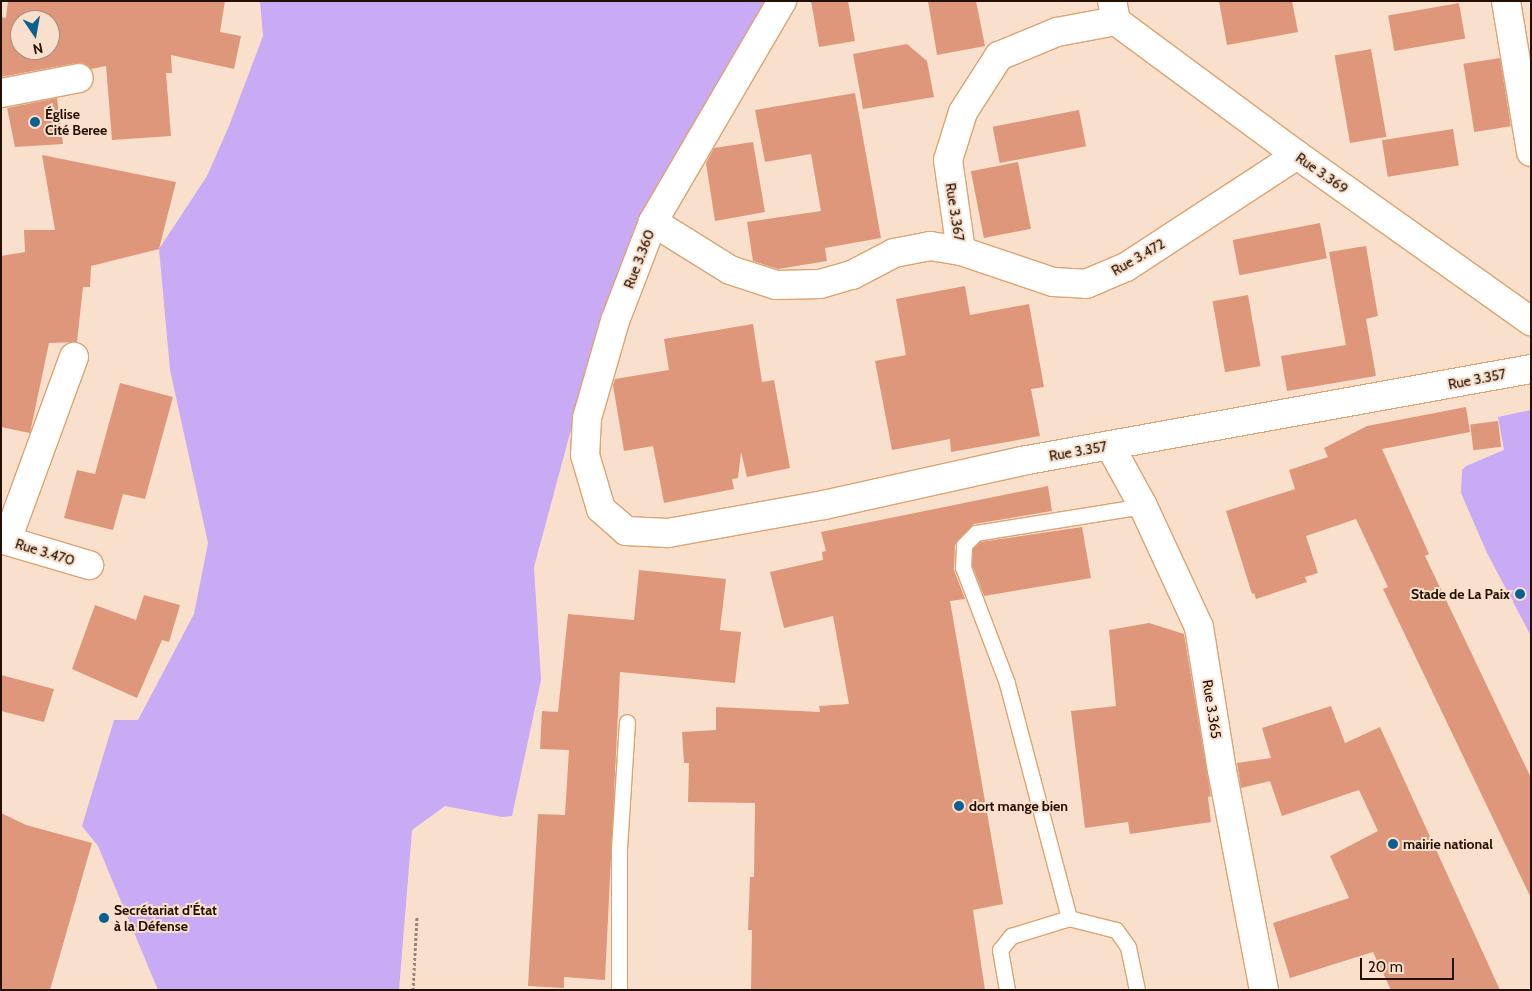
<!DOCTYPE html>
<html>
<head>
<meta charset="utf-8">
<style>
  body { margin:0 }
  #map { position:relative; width:1532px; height:991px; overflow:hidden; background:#f9e0cc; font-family:Cabin,sans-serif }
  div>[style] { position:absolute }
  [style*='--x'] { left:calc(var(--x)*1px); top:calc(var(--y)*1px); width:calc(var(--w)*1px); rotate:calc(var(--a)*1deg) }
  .green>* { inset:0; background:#c8aaf5 }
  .building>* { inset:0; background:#df977b; transform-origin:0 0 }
  .path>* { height:3px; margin-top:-1.5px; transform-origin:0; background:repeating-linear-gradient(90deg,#9b8472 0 2.5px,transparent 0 5px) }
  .roads { filter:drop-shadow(1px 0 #dda370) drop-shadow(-1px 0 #dda370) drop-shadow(0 1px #dda370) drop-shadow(0 -1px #dda370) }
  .service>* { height:15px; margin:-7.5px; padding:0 7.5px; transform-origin:7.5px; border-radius:7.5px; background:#fff }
  .minor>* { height:28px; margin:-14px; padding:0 14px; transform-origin:14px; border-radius:14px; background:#fff }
  .dots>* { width:14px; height:14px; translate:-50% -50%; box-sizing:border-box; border:2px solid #f9e0cc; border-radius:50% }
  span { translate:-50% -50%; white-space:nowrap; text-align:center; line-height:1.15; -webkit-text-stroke:4px #f9e0cc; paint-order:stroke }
  .poi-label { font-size:14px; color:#241000; font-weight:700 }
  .left { translate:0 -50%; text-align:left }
  .right { translate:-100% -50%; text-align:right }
  .street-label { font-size:14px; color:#241000 }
  .frame { position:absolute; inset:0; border:2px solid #241000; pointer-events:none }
  .north { position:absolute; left:10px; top:10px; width:50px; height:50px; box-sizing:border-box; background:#f9e0cc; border:1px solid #a48d7a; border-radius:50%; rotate:168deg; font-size:14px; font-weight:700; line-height:20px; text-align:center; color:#241000 }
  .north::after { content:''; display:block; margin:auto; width:18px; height:22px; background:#0a6091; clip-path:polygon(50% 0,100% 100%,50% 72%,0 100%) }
  .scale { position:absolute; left:1360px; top:958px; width:94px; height:22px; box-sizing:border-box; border:2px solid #241000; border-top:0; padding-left:6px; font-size:15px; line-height:18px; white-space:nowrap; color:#241000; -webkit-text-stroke:4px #f9e0cc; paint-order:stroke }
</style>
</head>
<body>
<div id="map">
  <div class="green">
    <i style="clip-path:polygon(260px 1px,774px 1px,624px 257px,569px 437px,534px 567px,541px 680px,512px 816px,502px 817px,445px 806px,412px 830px,399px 990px,158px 990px,98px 846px,82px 826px,114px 720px,138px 720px,194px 614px,208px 543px,170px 370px,159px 249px,207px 176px,229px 126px,263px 36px)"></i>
    <i style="clip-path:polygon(1531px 410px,1531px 636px,1487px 553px,1461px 493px,1462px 470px,1466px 466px,1504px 450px,1498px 417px)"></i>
  </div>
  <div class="building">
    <i style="clip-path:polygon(evenodd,8px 1px,225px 1px,220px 32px,241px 36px,234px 69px,171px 55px,172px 73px,166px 73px,171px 136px,112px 140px,106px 66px,91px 69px,76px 63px,1px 77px,1px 17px,6px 18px,8px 1px,20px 20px,50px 20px,50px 50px,20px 50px,20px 20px)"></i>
    <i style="clip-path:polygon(811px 1px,848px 1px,855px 41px,819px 47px)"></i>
    <i style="clip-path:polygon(928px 1px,976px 1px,985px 46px,937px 55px)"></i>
    <i style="clip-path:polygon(1219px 1px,1292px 1px,1298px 32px,1227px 45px)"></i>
    <i style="left:1459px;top:3px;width:36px;height:72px;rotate:80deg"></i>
    <i style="clip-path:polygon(907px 44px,927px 61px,934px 97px,863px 109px,853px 54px)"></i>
    <i style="left:1371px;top:49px;width:89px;height:37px;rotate:80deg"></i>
    <i style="left:1500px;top:58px;width:69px;height:37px;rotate:81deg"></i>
    <i style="clip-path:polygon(855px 93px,881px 238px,825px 248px,827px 261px,778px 269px,753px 261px,747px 222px,821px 211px,811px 154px,765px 162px,755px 110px)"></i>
    <i style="clip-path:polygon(57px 98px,63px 144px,15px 147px,7px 108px)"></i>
    <i style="left:1079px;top:110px;width:37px;height:88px;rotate:79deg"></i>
    <i style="left:1453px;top:129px;width:37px;height:72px;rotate:81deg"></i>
    <i style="clip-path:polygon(753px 142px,765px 212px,715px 221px,706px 163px,714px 148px)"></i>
    <i style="clip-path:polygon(42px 155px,176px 182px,159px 249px,91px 266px,90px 287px,83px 287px,77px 342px,49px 343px,30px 433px,1px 427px,1px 256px,25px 252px,24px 230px,55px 230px)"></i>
    <i style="left:1018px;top:162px;width:68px;height:48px;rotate:79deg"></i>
    <i style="left:1320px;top:223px;width:36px;height:89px;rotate:79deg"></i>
    <i style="clip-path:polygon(1366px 246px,1378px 316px,1366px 319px,1376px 376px,1287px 391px,1281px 356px,1346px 345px,1329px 252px)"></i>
    <i style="clip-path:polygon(965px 286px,970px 315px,1029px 304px,1044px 387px,1031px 389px,1040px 436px,951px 452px,950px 439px,892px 450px,875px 361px,906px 355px,896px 299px)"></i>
    <i style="left:1248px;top:295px;width:72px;height:36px;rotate:80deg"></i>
    <i style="clip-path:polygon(753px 324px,762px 382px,774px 380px,790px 468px,747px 477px,741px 452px,738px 478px,732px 479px,734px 489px,664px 503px,653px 446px,624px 451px,613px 385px,615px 379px,669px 370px,664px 339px)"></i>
    <i style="clip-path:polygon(120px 383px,173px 397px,145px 499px,123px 494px,113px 530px,64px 518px,77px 470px,95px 474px)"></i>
    <i style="clip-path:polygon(1466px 407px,1470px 432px,1382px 449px,1429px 554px,1425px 556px,1531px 778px,1531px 898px,1383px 589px,1388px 587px,1356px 519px,1306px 536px,1318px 573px,1305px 577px,1307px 582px,1256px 599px,1254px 593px,1252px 594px,1226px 511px,1295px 489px,1289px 470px,1328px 457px,1324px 448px,1367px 426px)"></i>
    <i style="left:1498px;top:421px;width:26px;height:28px;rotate:83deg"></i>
    <i style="clip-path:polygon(1048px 486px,1052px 511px,974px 524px,955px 545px,954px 570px,965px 599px,950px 601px,1003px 904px,973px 910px,985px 990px,751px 990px,752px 930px,748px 930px,750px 877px,754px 877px,755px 803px,688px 802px,689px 763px,684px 763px,682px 732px,716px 730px,716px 707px,820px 712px,819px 706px,849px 704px,833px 616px,784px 628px,770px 572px,823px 560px,822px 552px,826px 551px,821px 532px)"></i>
    <i style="clip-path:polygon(1082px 527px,1091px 578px,984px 596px,972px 565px,973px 549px,980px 542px)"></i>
    <i style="clip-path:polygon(639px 570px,726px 579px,720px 630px,741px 632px,735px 683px,620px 672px,605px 980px,564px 977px,564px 988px,528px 986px,538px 814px,565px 815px,569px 750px,540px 749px,542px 711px,558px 712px,568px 614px,634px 620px)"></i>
    <i style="clip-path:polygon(144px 595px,180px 605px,169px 642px,162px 640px,137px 698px,72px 669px,95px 605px,136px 620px)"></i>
    <i style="clip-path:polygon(1149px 623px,1184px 634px,1211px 796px,1208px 797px,1211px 822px,1130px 834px,1128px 822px,1085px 828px,1071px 711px,1116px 706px,1109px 630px)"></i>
    <i style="clip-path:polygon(1px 675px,54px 689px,44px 722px,1px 711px)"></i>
    <i style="clip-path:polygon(1331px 706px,1345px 743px,1380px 727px,1500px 990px,1391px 990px,1373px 952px,1290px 978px,1273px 923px,1349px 898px,1330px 856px,1378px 831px,1359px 790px,1282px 816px,1270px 781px,1241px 788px,1237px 763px,1271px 758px,1262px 728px)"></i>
    <i style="clip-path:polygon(1px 813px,26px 825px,92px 843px,50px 990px,1px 990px)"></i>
  </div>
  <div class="path">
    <i style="--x:413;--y:990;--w:74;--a:-86.9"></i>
  </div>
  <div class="roads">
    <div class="service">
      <i style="--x:619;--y:990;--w:141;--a:-90"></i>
      <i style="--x:619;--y:849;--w:127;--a:-86.4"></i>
      <i style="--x:1007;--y:990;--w:41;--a:-99.9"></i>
      <i style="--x:1000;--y:950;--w:18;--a:-52"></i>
      <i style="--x:1011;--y:936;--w:61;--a:-17.2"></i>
      <i style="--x:1137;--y:990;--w:44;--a:-101.8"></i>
      <i style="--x:1128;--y:947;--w:21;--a:-125"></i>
      <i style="--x:1116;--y:930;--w:49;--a:-165.7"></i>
      <i style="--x:1069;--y:918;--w:243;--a:-104.8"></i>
      <i style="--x:1007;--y:683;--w:124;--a:-110.8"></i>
      <i style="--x:963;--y:567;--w:22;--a:-87"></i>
      <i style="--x:964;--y:545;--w:17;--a:-45"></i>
      <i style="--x:976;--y:533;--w:169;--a:-9.2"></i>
    </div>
    <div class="minor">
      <i style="--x:782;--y:1;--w:256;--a:120.3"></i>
      <i style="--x:653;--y:222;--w:106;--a:111"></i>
      <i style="--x:615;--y:321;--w:101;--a:106.1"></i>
      <i style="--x:587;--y:418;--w:37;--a:93"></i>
      <i style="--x:585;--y:455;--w:56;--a:73.5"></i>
      <i style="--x:601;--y:509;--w:33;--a:41"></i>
      <i style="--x:626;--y:531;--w:42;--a:2.7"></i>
      <i style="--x:668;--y:533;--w:158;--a:-10.2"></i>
      <i style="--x:824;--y:505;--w:203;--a:-12.5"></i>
      <i style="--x:1022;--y:461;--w:517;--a:-10.25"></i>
      <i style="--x:1506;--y:1;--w:153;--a:80.6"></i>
      <i style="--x:1116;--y:21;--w:225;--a:36.5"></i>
      <i style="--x:1297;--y:155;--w:287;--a:35.4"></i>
      <i style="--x:1;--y:93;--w:79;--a:-10.9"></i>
      <i style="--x:653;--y:222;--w:91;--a:31.9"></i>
      <i style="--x:730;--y:270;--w:48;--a:18.1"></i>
      <i style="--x:776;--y:285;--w:44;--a:-1.3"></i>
      <i style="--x:820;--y:284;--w:33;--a:-16"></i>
      <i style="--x:852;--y:275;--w:47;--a:-27.6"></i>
      <i style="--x:894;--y:253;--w:37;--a:-11"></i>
      <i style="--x:930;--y:246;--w:31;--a:9"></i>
      <i style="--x:961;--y:251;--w:92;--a:-98.1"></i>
      <i style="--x:948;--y:160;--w:50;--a:-72.6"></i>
      <i style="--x:963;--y:112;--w:67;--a:-57.3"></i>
      <i style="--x:999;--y:56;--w:63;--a:-22.5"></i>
      <i style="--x:1057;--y:32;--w:60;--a:-10.6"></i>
      <i style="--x:1116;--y:21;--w:20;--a:-101"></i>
      <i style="--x:961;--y:251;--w:97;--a:18.6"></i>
      <i style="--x:1053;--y:282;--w:33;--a:3"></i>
      <i style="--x:1086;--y:284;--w:43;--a:-23"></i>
      <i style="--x:1126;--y:267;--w:204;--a:-33.2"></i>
      <i style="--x:1110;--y:446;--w:68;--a:61.2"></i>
      <i style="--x:1143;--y:506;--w:133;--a:65.2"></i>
      <i style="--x:1199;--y:627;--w:145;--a:80.9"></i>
      <i style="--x:1222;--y:770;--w:224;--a:79.2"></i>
      <i style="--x:1;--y:539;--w:92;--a:16.5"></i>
      <i style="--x:7;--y:540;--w:195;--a:-69.9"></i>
    </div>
  </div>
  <div class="dots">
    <i style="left:35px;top:122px;background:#0a6091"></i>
    <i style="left:1520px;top:594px;background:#0a6091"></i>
    <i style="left:959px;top:806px;background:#0a6091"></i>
    <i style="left:1393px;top:844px;background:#0a6091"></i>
    <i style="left:104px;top:918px;background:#0a6091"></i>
  </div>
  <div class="poi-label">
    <span class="left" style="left:45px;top:122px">Église<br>Cité Beree</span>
    <span class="right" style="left:1510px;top:594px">Stade de La Paix</span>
    <span class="left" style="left:969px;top:806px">dort mange bien</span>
    <span class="left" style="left:1403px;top:844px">mairie national</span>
    <span class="left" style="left:114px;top:918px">Secrétariat d'État<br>à la Défense</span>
  </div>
  <div class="street-label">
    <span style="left:1322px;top:173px;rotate:35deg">Rue 3.369</span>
    <span style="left:955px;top:212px;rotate:81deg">Rue 3.367</span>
    <span style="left:1138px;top:257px;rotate:-30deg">Rue 3.472</span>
    <span style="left:639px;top:259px;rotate:-69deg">Rue 3.360</span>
    <span style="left:1477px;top:379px;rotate:-11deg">Rue 3.357</span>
    <span style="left:1078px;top:451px;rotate:-10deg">Rue 3.357</span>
    <span style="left:45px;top:552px;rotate:17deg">Rue 3.470</span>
    <span style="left:1212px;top:709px;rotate:81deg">Rue 3.365</span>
  </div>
  <div class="frame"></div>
  <div class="north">N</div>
  <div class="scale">20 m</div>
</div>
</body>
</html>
